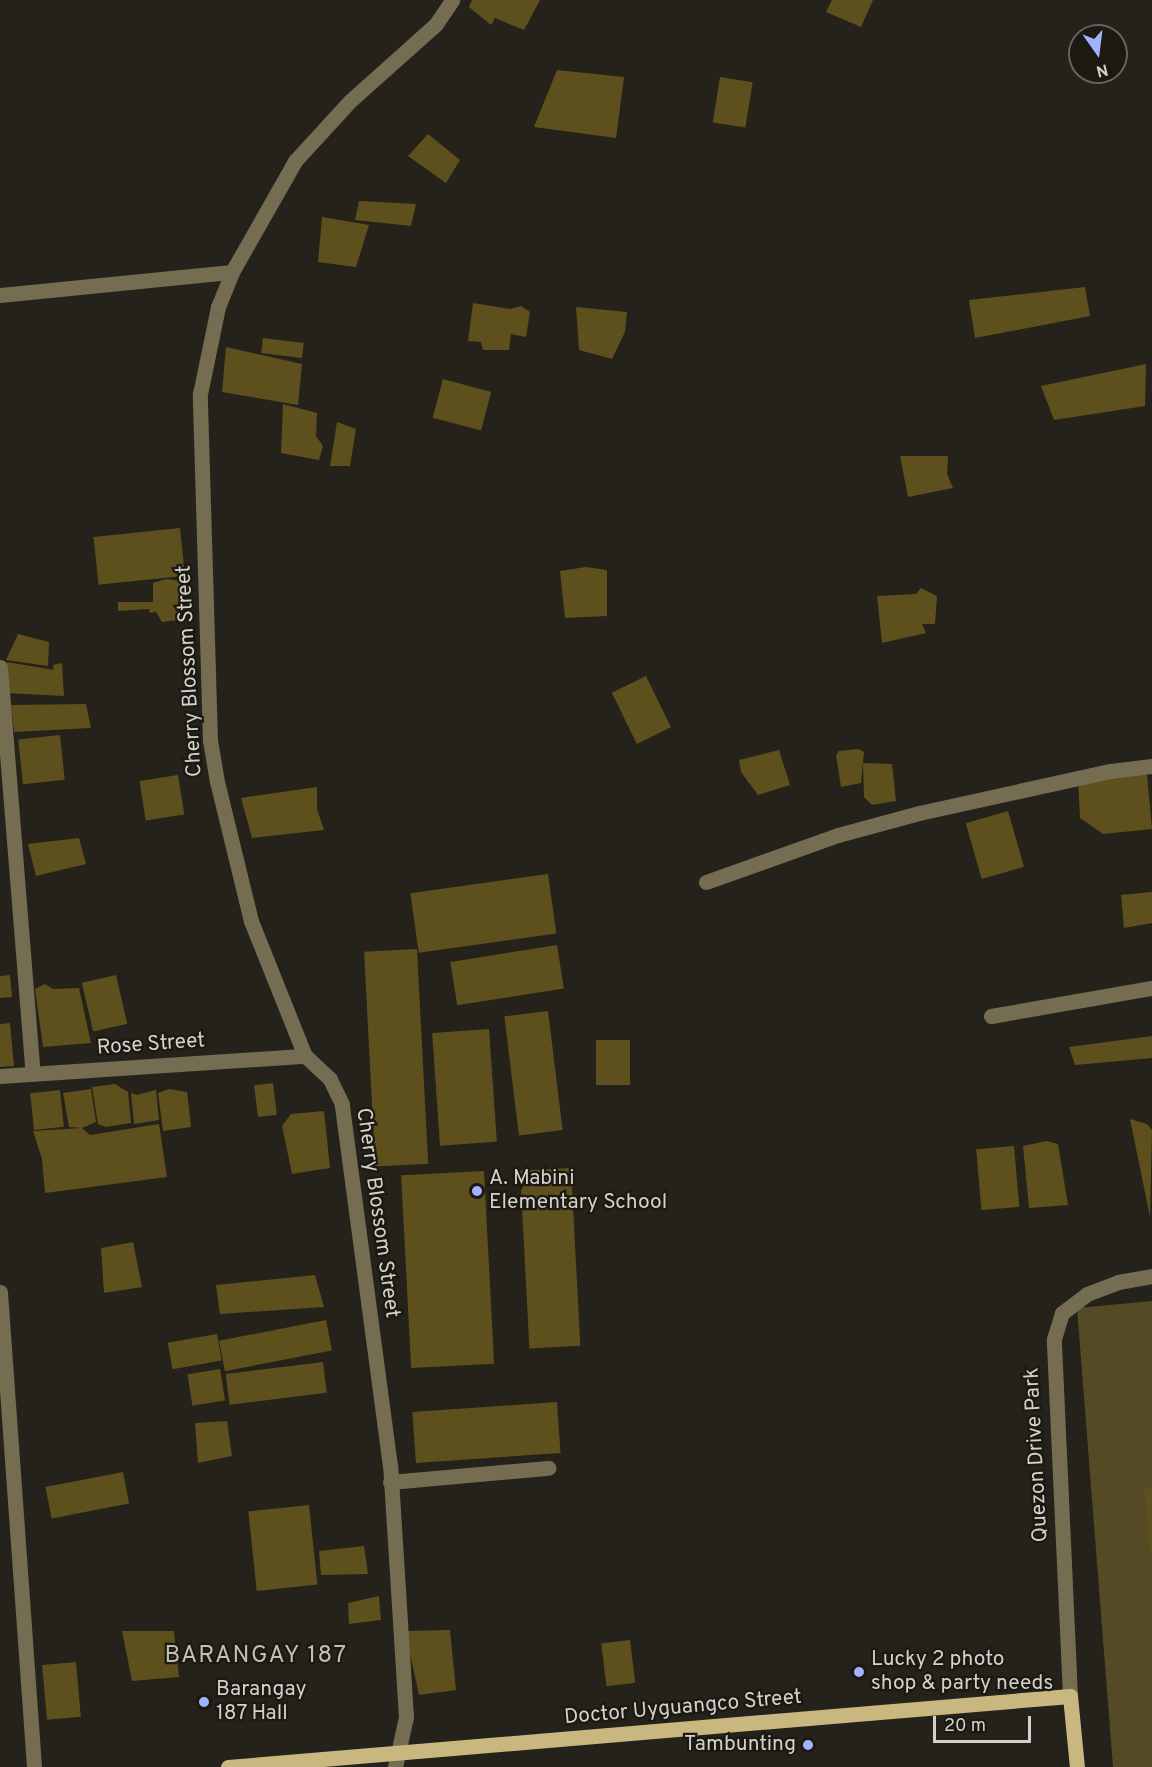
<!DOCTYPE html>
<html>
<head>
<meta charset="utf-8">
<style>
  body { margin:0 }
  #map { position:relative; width:1152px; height:1767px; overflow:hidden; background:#24221a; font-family:Overpass,sans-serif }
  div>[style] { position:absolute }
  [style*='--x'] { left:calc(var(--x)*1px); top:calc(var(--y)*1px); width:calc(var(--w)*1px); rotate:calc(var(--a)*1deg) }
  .green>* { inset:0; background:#544a26 }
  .building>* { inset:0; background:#5d501c; transform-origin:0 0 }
  .minor>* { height:15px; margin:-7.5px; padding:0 7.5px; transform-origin:7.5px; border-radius:7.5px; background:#746d52 }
  .major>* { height:15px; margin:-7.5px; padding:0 7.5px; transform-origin:7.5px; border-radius:7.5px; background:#c8b87f }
  .dots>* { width:16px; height:16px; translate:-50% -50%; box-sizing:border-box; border:3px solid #1b1911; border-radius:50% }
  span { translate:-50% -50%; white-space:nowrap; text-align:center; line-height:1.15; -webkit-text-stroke:4.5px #1b1911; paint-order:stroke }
  .street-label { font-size:21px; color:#d3d1cc }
  .poi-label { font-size:21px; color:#d3d1cc }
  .left { translate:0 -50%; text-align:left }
  .right { translate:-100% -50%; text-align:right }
  .quarter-label { font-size:24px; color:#c2bfb5; letter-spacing:1.5px }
  .north { position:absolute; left:1068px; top:24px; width:60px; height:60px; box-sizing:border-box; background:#1b1911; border:2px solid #65635c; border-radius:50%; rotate:166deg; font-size:16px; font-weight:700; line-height:24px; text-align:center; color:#d3d1cc }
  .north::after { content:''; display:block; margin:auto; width:21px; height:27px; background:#a3b2fd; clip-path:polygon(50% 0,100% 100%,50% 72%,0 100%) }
  .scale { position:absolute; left:933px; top:1716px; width:98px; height:27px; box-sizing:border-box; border:3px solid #d3d1cc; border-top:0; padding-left:8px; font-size:18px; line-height:21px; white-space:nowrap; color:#d3d1cc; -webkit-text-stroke:4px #1b1911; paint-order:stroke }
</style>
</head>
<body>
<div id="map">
  <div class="green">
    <i style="clip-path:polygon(1152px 1301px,1152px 1767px,1113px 1767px,1077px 1308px)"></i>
  </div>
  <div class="building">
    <i style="clip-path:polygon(472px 0,540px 0,524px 30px,495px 18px,491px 25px,469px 7px)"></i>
    <i style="clip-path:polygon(832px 0,873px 0,861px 27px,826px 12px)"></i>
    <i style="clip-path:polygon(557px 70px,624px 77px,616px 138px,534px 127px)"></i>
    <i style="left:720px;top:77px;width:33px;height:46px;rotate:9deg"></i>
    <i style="clip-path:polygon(428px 134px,460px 160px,446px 183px,408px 156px)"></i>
    <i style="clip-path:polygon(359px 201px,416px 204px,411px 226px,355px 220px)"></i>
    <i style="clip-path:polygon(322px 217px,369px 225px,356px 267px,318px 262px)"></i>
    <i style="clip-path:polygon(1085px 287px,1090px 316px,975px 338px,969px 300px)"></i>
    <i style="clip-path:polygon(473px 303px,510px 309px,521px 306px,530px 312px,526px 337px,511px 334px,509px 350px,483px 350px,481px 342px,468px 341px)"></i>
    <i style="clip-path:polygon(576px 307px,627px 312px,625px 332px,612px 359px,579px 350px)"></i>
    <i style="left:263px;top:338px;width:41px;height:15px;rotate:7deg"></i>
    <i style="clip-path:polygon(226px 347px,302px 364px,298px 405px,222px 392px)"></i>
    <i style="clip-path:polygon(1146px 364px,1145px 406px,1054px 420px,1041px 386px)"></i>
    <i style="left:443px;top:379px;width:50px;height:40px;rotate:15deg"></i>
    <i style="clip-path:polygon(283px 404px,317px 413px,316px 436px,323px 446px,319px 460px,281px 453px)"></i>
    <i style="clip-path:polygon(337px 422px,356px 429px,350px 466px,330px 466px)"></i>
    <i style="clip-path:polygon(900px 456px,948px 456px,947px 474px,953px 488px,908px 497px)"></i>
    <i style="left:180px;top:528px;width:48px;height:87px;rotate:84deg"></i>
    <i style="clip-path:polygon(586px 567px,607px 570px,607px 616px,565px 618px,560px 571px)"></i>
    <i style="clip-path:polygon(166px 579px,182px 581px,185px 619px,162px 622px,156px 612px,150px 613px,149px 609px,118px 611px,118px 602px,153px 602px,153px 583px)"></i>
    <i style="clip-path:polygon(921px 588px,937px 596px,935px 624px,922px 624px,926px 633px,882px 643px,877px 596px,916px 594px)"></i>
    <i style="clip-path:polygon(18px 634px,49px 642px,48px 666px,6px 660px)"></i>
    <i style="clip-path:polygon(7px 662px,54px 670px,53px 665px,62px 663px,64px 696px,5px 693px)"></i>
    <i style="left:646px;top:676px;width:57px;height:38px;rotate:64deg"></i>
    <i style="clip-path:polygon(86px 704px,91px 728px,14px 732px,11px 705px)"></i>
    <i style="left:60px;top:735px;width:45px;height:42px;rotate:84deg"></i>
    <i style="clip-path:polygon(858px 749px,864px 752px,861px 783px,841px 787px,836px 755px,839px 751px)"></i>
    <i style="clip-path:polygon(779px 750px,790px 785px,758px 795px,741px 772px,739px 760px)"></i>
    <i style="clip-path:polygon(863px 763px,892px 764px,896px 801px,872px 805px,864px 797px)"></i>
    <i style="clip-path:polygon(1147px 774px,1152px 829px,1103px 834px,1080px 818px,1078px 780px)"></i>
    <i style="left:178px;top:775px;width:40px;height:39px;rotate:81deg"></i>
    <i style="clip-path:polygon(317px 787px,317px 809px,324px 830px,252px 838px,241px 798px)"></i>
    <i style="left:1008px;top:811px;width:58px;height:44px;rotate:74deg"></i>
    <i style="clip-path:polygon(79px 838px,86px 864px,36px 876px,28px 844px)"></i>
    <i style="left:548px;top:874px;width:60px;height:139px;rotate:82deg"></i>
    <i style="clip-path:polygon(1152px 892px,1152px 923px,1124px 928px,1121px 895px)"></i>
    <i style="left:557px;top:945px;width:44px;height:108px;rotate:81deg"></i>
    <i style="left:417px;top:949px;width:215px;height:53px;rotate:87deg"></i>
    <i style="clip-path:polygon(10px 975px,12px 997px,0 998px,0 976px)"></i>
    <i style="left:116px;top:975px;width:50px;height:35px;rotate:77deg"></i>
    <i style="clip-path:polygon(45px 984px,53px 989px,79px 988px,91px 1043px,43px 1047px,35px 989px)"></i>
    <i style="left:548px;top:1011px;width:120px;height:44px;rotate:83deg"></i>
    <i style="clip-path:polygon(10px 1023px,14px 1066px,0 1067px,0 1024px)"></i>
    <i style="left:489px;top:1029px;width:113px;height:57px;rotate:86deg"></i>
    <i style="clip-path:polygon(1152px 1036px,1152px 1058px,1075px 1065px,1069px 1047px)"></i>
    <i style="left:596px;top:1040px;width:34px;height:45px"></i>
    <i style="left:273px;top:1083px;width:32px;height:19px;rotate:83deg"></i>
    <i style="clip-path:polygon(115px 1084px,128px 1092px,131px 1123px,106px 1127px,98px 1124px,92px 1087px)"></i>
    <i style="clip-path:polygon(91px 1089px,96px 1122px,82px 1128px,69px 1127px,63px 1093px)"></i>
    <i style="clip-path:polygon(169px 1089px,187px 1092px,191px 1127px,163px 1131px,158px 1093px)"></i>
    <i style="left:60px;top:1090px;width:37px;height:30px;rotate:84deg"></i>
    <i style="clip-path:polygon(156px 1090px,159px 1120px,134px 1124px,131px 1093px,137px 1095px)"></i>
    <i style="clip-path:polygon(324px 1111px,330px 1168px,292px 1174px,282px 1126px,291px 1114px)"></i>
    <i style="clip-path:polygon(1130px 1119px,1147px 1124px,1152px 1130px,1150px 1217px)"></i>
    <i style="clip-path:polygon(159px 1124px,167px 1177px,45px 1193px,42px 1159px,33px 1131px,82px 1128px,90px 1135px)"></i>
    <i style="clip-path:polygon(1047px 1141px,1058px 1144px,1068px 1205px,1029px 1208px,1023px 1146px)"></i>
    <i style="left:1014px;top:1146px;width:61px;height:38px;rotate:85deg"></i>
    <i style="left:571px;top:1168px;width:178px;height:51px;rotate:87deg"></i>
    <i style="left:484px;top:1171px;width:193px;height:83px;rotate:87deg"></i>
    <i style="clip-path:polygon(133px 1242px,142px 1287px,104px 1293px,101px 1248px)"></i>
    <i style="clip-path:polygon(315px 1275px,324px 1307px,220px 1314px,216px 1285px)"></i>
    <i style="left:326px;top:1320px;width:31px;height:109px;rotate:79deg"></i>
    <i style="left:217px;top:1334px;width:27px;height:50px;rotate:80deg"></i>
    <i style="left:323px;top:1362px;width:31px;height:98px;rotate:83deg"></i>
    <i style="left:220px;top:1369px;width:32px;height:33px;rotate:81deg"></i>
    <i style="left:557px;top:1402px;width:51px;height:145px;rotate:86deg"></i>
    <i style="clip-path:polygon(227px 1421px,232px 1456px,198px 1463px,195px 1423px)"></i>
    <i style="left:123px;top:1472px;width:32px;height:79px;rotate:79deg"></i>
    <i style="clip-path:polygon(1152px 1488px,1152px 1555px,1150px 1555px,1144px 1489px)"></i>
    <i style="left:309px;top:1505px;width:80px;height:61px;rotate:84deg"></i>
    <i style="clip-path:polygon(364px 1546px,368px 1574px,321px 1575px,319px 1551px)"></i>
    <i style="clip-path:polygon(379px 1596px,381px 1620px,349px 1624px,348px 1603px)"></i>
    <i style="clip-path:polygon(450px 1630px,456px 1690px,419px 1695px,405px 1631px)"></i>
    <i style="clip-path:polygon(122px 1631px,174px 1631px,179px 1677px,132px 1681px)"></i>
    <i style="left:630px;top:1640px;width:43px;height:29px;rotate:83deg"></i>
    <i style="left:76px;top:1662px;width:55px;height:34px;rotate:85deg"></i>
  </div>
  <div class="minor">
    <i style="--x:0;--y:295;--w:233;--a:-5.7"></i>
    <i style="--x:0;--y:667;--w:408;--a:85.4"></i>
    <i style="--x:706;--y:882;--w:140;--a:-19.6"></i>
    <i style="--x:838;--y:835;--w:84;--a:-15.2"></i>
    <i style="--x:919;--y:813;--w:196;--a:-12.4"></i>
    <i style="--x:1110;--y:771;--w:42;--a:-6.8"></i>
    <i style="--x:991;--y:1016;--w:163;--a:-9.9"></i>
    <i style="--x:0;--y:1076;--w:306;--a:-3.8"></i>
    <i style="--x:0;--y:1292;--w:476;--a:85.9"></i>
    <i style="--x:390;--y:1482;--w:159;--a:-5.1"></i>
    <i style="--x:1070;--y:1696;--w:357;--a:-92.6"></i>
    <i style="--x:1054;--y:1339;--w:27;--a:-73"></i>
    <i style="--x:1062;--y:1313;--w:31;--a:-37"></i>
    <i style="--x:1087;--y:1294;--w:33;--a:-21"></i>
    <i style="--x:1118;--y:1282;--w:35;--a:-10"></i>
    <i style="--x:395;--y:1767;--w:51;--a:-77.6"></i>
    <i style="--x:406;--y:1717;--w:252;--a:-93.6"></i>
    <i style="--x:390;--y:1466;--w:365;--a:-97.6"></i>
    <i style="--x:342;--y:1104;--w:28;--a:-116"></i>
    <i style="--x:330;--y:1079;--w:34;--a:-137"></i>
    <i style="--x:305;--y:1056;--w:145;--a:-111.8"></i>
    <i style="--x:251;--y:921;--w:143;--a:-103.7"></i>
    <i style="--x:217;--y:782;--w:43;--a:-99.5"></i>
    <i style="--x:210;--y:740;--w:346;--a:-91.7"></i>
    <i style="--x:200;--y:394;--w:89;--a:-78.3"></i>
    <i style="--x:218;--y:307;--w:38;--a:-68"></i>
    <i style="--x:232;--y:272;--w:128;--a:-60.4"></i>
    <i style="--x:295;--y:161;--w:81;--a:-47.5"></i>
    <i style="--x:350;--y:101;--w:115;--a:-41.8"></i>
    <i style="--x:436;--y:24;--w:29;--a:-56"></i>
  </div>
  <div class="major">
    <i style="--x:228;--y:1767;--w:845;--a:-4.82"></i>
    <i style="--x:1070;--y:1696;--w:71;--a:84.4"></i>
  </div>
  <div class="dots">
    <i style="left:477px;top:1191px;background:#a3b2fd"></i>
    <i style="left:859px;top:1672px;background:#a3b2fd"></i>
    <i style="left:204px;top:1702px;background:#a3b2fd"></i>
    <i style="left:808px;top:1745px;background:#a3b2fd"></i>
  </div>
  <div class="street-label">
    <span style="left:190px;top:671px;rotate:-93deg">Cherry Blossom Street</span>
    <span style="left:151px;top:1045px;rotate:-4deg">Rose Street</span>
    <span style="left:377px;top:1213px;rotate:82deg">Cherry Blossom Street</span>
    <span style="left:1037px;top:1455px;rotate:-93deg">Quezon Drive Park</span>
    <span style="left:683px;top:1708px;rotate:-5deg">Doctor Uyguangco Street</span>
  </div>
  <div class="poi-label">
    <span class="left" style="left:489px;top:1191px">A. Mabini<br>Elementary School</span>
    <span class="left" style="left:871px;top:1672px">Lucky 2 photo<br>shop &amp; party needs</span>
    <span class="left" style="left:216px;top:1702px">Barangay<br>187 Hall</span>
    <span class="right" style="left:796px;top:1745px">Tambunting</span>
  </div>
  <div class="quarter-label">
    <span style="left:256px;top:1657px">BARANGAY 187</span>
  </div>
  <div class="north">N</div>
  <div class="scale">20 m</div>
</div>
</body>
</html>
